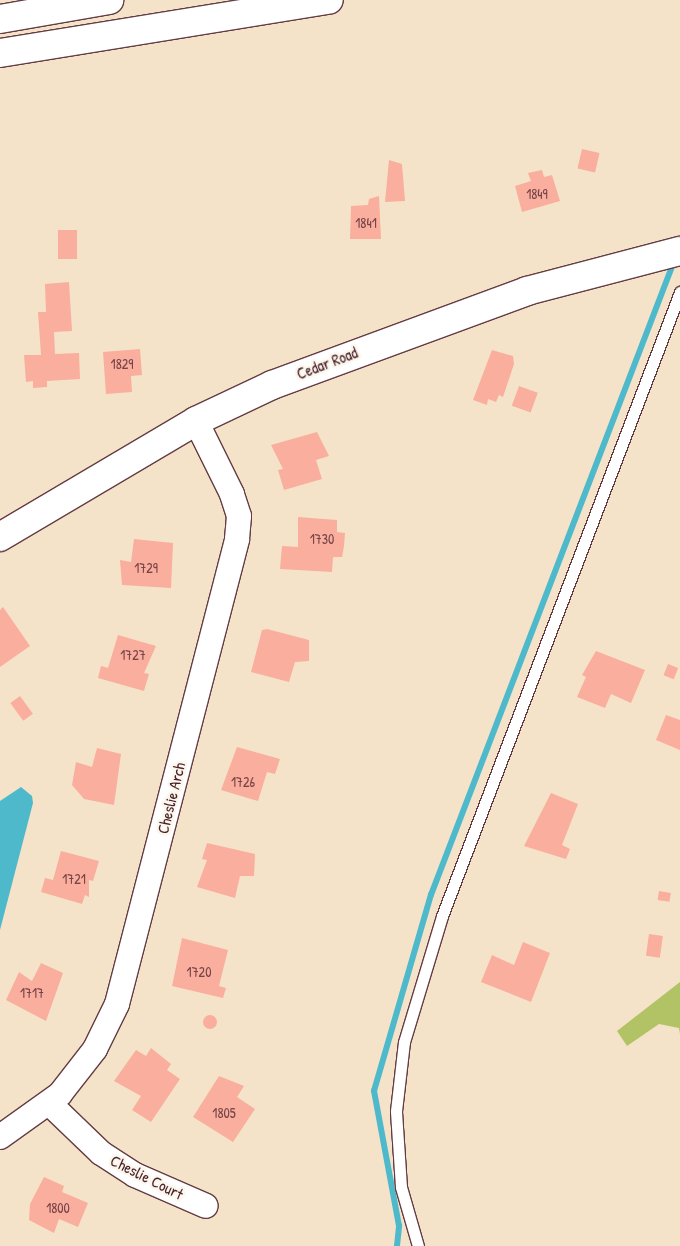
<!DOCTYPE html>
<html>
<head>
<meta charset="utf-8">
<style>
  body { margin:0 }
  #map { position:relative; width:680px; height:1246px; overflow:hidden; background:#f5e3c9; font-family:"Patrick Hand",sans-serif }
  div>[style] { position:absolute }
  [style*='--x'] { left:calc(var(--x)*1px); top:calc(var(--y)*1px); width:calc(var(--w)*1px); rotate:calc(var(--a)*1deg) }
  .green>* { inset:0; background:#b2c365 }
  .water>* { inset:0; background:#4fb9cc }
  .stream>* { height:5.5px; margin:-2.75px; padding:0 2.75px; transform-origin:2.75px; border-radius:2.75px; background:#4fb9cc }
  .building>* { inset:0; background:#faae9d; transform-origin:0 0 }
  .round { border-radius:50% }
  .roads { filter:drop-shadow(1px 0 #643c43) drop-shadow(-1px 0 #643c43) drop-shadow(0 1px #643c43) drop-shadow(0 -1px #643c43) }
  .lane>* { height:11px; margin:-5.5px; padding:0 5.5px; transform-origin:5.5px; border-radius:5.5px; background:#fff }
  .street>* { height:24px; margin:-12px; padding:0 12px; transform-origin:12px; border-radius:12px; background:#fff }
  .secondary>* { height:28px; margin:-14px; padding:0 14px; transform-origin:14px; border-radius:14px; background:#fff }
  .highway>* { height:28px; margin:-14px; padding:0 14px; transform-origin:14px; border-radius:14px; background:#fff }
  span { translate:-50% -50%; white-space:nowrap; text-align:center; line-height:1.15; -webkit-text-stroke:5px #fbf7ec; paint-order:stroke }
  .number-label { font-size:14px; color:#764348 }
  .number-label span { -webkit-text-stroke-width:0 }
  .street-label { font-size:16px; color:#4a1f2b }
</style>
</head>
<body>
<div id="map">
  <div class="green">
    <i style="clip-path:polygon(680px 982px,680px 1034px,679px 1028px,659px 1024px,627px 1046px,617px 1031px)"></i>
  </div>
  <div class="water">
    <i style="clip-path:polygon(21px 787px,32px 796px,33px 803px,0 930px,0 801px)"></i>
  </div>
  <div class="stream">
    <i style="--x:397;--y:1246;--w:20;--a:-84"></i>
    <i style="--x:399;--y:1226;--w:137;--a:-100.5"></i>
    <i style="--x:374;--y:1091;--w:204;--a:-73.8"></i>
    <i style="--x:431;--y:895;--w:673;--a:-69.01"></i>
  </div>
  <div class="building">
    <i style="left:582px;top:149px;width:18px;height:20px;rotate:13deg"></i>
    <i style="clip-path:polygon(389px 160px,402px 164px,405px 201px,385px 202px)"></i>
    <i style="clip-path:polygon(542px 170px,544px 177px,552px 175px,560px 201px,522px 212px,515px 186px,531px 181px,528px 173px)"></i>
    <i style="clip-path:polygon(379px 196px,381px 239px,350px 239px,351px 206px,368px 205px,369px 199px)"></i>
    <i style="left:58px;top:230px;width:19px;height:29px"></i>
    <i style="clip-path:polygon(69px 282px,72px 331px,54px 332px,55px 354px,79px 353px,80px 379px,47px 381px,47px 387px,33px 388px,33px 381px,26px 382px,24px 355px,41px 355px,38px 312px,46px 312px,45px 284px)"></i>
    <i style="clip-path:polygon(140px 349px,142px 375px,131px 376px,132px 392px,106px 394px,103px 352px)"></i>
    <i style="clip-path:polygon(492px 350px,513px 356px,514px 364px,503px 397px,499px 395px,496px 402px,488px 399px,487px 405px,473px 400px)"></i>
    <i style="left:519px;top:386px;width:20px;height:21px;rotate:20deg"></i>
    <i style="clip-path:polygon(317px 432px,329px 456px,316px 460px,322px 479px,284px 490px,278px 470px,283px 469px,271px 445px)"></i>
    <i style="clip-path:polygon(298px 517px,337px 520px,337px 532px,345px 533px,344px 546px,342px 557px,333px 557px,332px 572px,280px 569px,282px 546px,298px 547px)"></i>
    <i style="clip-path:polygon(134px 539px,173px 543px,171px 588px,122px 585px,120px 560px,131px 562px)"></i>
    <i style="clip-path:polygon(3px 607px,30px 646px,0 667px,0 610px)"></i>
    <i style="clip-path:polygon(267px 629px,309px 640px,309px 661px,295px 662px,289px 682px,251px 672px,262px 630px)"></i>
    <i style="clip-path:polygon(118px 635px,156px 646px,144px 673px,149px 674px,144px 691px,98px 678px,101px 666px,108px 668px)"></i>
    <i style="clip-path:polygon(596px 651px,645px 670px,631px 703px,611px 694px,605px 708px,577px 697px,586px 677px,582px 675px)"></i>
    <i style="left:668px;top:664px;width:11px;height:12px;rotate:22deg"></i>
    <i style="left:20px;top:696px;width:22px;height:12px;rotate:54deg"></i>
    <i style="clip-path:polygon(666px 715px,680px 720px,680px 750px,656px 740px)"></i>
    <i style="clip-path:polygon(237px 747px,280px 759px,275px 774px,267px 772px,258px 801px,221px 790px)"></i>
    <i style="clip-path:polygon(97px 748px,121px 754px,114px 805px,84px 799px,72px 785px,76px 762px,92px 767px)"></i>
    <i style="clip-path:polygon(551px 793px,578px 804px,562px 845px,570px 849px,566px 859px,524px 846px)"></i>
    <i style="clip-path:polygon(207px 843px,255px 854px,254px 876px,240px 876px,235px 898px,197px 887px,207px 860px,202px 859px)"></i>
    <i style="clip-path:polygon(61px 851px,99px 861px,93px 881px,89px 880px,89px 897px,85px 895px,82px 904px,41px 892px,45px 878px,53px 880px)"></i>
    <i style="left:659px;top:891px;width:12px;height:9px;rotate:9deg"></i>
    <i style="left:649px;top:934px;width:14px;height:22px;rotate:8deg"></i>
    <i style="clip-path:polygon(182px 938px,228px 950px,219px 986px,226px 988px,223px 998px,172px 986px)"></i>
    <i style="clip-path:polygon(523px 942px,550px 953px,531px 1002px,481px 982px,492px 955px,514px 965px)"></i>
    <i style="clip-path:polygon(41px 963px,63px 973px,46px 1021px,6px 1000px,19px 972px,32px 981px)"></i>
    <i class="round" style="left:203px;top:1015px;width:14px;height:14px"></i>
    <i style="clip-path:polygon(151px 1048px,171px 1064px,167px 1070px,180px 1079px,151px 1122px,132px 1110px,141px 1096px,114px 1081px,136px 1050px,146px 1056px)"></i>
    <i style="clip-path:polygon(219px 1076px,244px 1086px,237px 1097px,255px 1109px,233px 1142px,193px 1117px)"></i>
    <i style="clip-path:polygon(44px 1177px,64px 1186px,62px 1192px,88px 1203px,78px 1227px,59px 1219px,54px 1233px,29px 1220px,30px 1204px)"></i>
  </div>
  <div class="roads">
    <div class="lane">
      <i style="--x:418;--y:1246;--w:61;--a:-106.1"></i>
      <i style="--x:401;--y:1187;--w:76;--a:-93.8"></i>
      <i style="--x:396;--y:1111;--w:69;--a:-83.4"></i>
      <i style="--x:404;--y:1042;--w:132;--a:-73.2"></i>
      <i style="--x:442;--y:916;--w:668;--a:-69.12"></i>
    </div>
    <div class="street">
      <i style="--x:49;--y:1103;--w:72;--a:43.9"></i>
      <i style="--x:101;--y:1153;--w:40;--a:32.9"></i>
      <i style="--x:135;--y:1175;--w:77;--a:23.6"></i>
      <i style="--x:0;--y:1137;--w:74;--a:-35.6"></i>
      <i style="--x:60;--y:1094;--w:57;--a:-52.1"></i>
      <i style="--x:95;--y:1049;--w:50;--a:-63.9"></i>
      <i style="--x:117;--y:1004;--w:480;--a:-75.5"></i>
      <i style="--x:237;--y:539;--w:23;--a:-85"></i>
      <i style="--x:239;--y:516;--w:23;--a:-108"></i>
      <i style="--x:232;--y:494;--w:81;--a:-116.3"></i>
    </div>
    <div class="secondary">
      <i style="--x:0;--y:537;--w:228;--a:-30.6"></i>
      <i style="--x:196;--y:421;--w:84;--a:-25.3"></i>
      <i style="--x:272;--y:385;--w:272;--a:-20.2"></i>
      <i style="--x:527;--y:291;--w:158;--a:-14.7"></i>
    </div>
    <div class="highway">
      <i style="--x:0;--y:19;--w:111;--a:-9.9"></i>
      <i style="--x:0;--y:53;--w:333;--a:-9.2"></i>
    </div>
  </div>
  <div class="number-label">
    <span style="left:537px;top:194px">1849</span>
    <span style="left:366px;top:223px">1841</span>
    <span style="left:122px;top:364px">1829</span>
    <span style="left:322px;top:539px">1730</span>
    <span style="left:146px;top:568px">1729</span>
    <span style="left:133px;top:655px">1727</span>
    <span style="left:243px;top:782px">1726</span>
    <span style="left:74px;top:879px">1721</span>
    <span style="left:199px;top:972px">1720</span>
    <span style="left:32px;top:993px">1717</span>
    <span style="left:224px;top:1113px">1805</span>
    <span style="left:58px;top:1208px">1800</span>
  </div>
  <div class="street-label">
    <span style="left:327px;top:363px;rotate:-21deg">Cedar Road</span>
    <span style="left:171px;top:798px;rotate:-76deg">Cheslie Arch</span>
    <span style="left:147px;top:1177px;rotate:27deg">Cheslie Court</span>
  </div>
</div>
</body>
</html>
